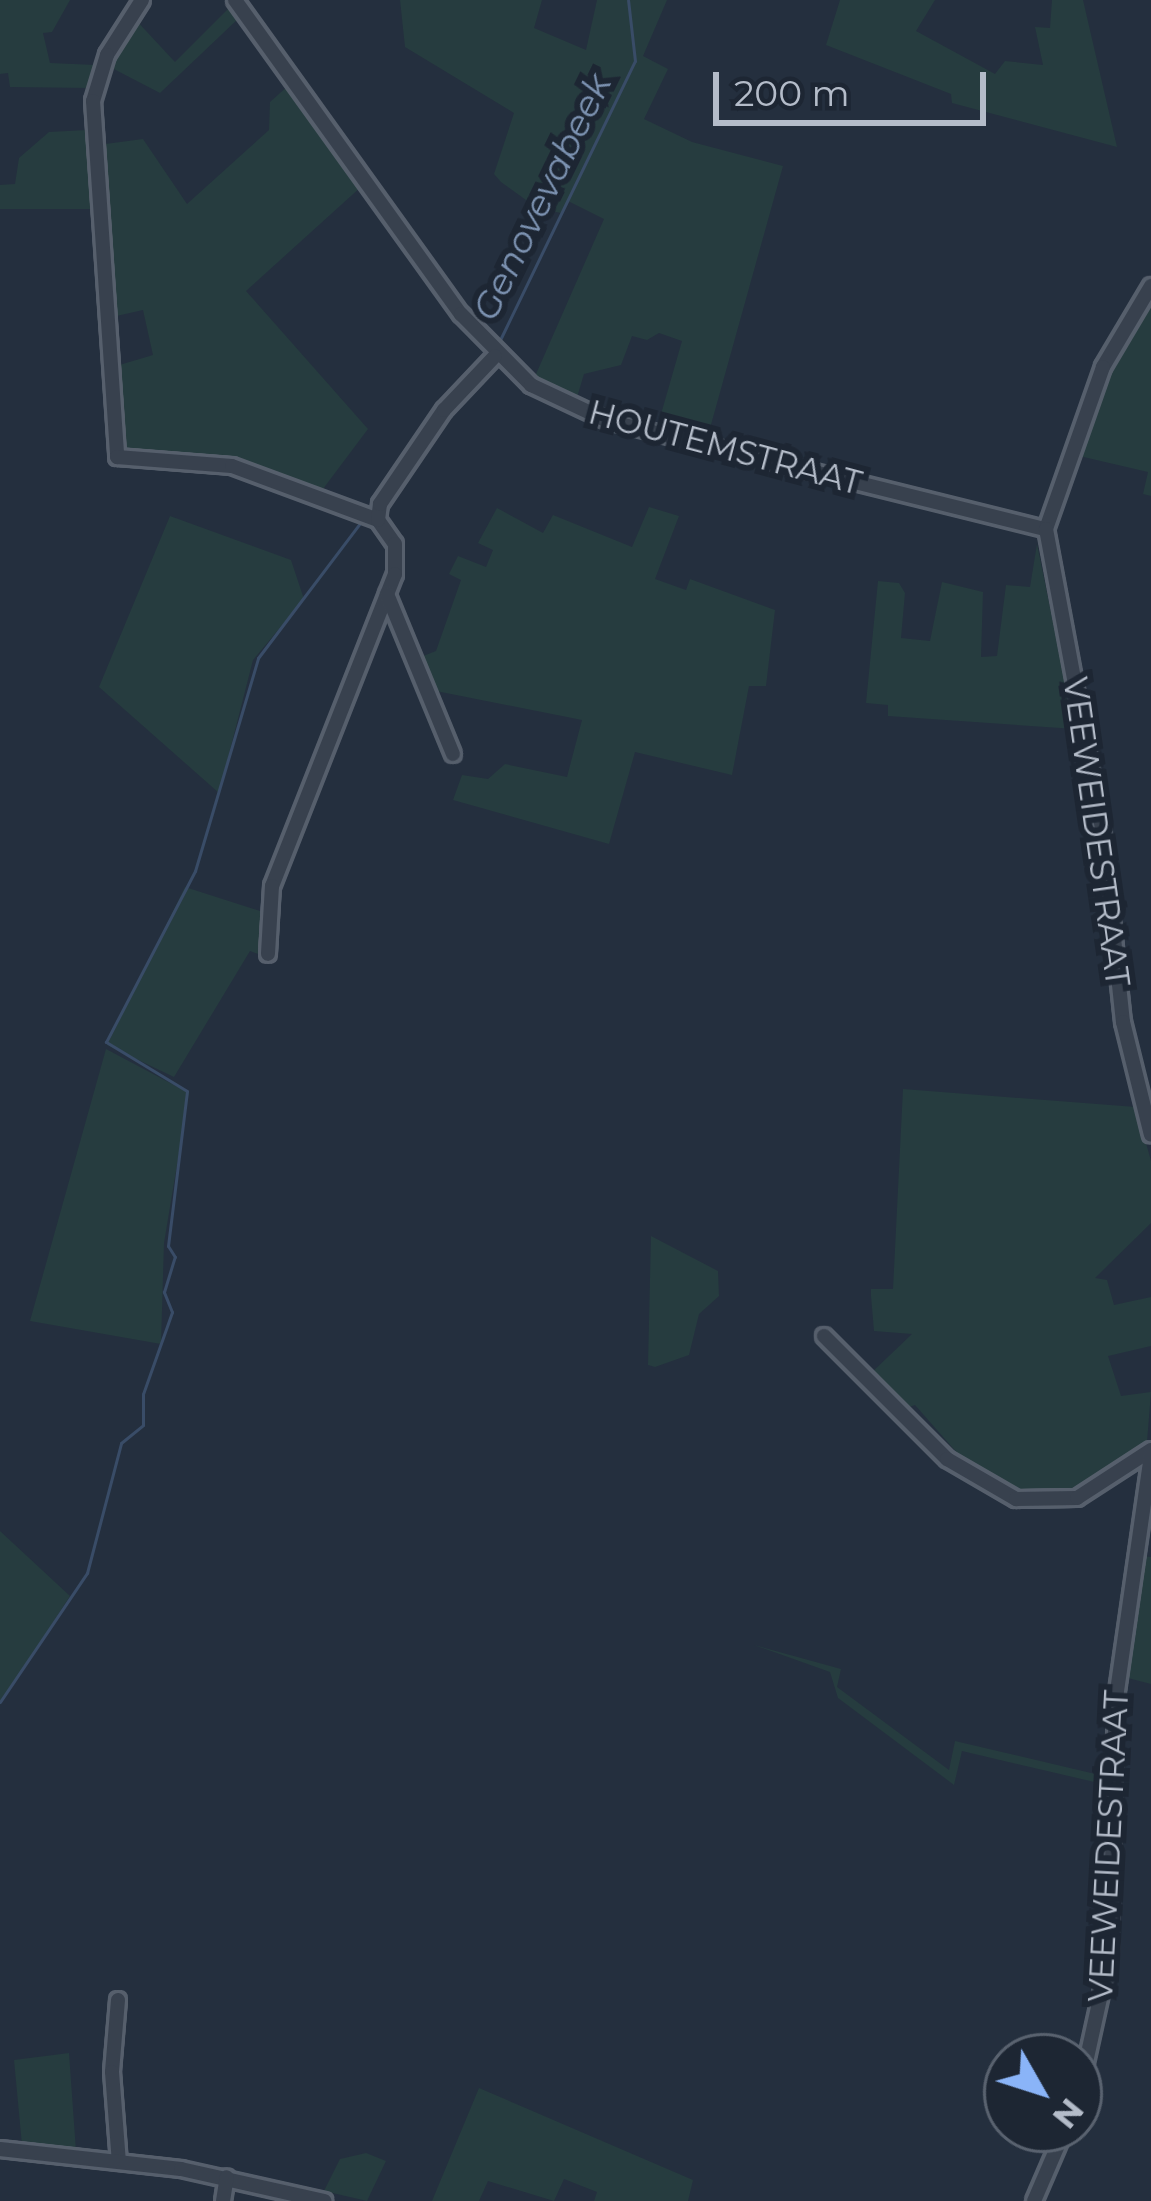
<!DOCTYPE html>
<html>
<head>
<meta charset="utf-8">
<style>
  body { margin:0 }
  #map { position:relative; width:1151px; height:2201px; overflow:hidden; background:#242f3e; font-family:Montserrat,sans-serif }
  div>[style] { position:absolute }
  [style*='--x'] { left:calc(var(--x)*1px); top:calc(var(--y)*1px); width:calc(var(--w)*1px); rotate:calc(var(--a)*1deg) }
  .green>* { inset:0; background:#263c3f }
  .stream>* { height:3px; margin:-1.5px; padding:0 1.5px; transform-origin:1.5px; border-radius:1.5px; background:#394c67 }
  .roads { filter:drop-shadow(3px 0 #565f6c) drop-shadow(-3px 0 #565f6c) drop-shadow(0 3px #565f6c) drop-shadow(0 -3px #565f6c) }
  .minor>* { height:14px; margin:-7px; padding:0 7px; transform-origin:7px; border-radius:7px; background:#38414e }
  span { translate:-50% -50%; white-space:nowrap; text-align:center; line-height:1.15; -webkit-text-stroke:12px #1d2633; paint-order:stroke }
  .street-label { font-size:33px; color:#b4bcc9 }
  .water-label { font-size:36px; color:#7c92b1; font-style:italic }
  .north { position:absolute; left:983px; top:2033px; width:120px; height:120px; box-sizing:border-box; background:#1d2633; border:3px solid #59626f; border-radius:50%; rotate:129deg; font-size:33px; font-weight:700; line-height:48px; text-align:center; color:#b4bcc9 }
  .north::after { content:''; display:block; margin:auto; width:42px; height:54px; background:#8ab4f8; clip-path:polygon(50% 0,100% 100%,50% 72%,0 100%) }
  .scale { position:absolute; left:713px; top:72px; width:273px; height:54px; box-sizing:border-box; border:6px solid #b4bcc9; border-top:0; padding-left:15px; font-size:36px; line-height:42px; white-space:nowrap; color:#b4bcc9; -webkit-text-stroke:9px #1d2633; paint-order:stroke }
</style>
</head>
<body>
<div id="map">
  <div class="green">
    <i style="clip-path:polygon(0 0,70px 0,52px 32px,43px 33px,50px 63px,96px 65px,90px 88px,10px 87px,8px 73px,0 74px)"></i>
    <i style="clip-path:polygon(400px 0,542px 0,534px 28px,586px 50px,597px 0,667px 0,643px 56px,668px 69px,644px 119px,692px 142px,783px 166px,707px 439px,657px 428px,682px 341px,659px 333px,647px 340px,632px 336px,621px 365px,584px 374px,575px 404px,533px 381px,604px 219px,568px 201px,561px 213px,537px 208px,501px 182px,494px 174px,514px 113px,405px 47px)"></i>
    <i style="clip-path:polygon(840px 0,935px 0,916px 31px,995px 74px,1005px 61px,1043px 65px,1035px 27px,1050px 28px,1052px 0,1083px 0,1117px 147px,952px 103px,951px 94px,826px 45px)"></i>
    <i style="clip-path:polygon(231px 6px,239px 18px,160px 93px,108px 66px,134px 18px,175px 62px)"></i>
    <i style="clip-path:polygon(289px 85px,362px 186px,246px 291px,368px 429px,323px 489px,210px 456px,126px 453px,116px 366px,153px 355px,143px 310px,112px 317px,98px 145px,143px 139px,187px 204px,269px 130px,270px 102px)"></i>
    <i style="clip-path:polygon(87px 130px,95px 209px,0 209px,0 185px,15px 184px,19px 158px,49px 132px)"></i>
    <i style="clip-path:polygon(1151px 299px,1151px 496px,1143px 494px,1148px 472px,1075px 455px,1115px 359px)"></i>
    <i style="clip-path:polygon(649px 507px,679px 516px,655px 579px,686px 590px,690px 579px,775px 610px,766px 686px,749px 686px,732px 775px,635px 752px,609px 844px,453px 800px,462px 775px,488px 779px,505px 764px,567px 777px,582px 720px,431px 690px,418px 658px,436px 651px,461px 580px,449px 574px,458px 556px,486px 567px,493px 550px,478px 543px,497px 508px,543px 533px,553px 515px,632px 547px)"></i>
    <i style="clip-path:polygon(170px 516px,291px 560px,304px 599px,253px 660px,219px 793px,99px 687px)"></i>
    <i style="clip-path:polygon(1037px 544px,1075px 729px,888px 716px,888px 705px,866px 703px,878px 581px,899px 583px,905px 593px,901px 638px,930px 641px,942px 582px,983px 592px,981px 657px,997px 656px,1006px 585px,1030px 587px)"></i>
    <i style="clip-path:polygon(185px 887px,263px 912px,264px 956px,250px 951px,174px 1077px,107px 1045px)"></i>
    <i style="clip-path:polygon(106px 1049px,189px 1093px,164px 1243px,161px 1344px,30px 1321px)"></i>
    <i style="clip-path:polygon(903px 1089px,1136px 1107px,1151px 1161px,1151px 1223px,1095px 1278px,1107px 1280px,1114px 1305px,1151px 1297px,1151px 1346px,1108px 1356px,1121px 1396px,1151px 1392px,1147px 1442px,1077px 1494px,1017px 1496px,966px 1463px,915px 1405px,900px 1410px,868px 1376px,912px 1334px,874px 1331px,871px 1296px,871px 1289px,893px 1289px)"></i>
    <i style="clip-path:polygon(651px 1236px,718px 1271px,719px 1296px,699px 1314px,689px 1355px,655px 1367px,648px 1365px)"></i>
    <i style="clip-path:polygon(0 1531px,70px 1596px,0 1705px)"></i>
    <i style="clip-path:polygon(1141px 1556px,1151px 1557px,1151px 1684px,1124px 1677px)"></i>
    <i style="clip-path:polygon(754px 1645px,841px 1669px,837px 1687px,949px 1770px,955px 1741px,1108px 1777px,1107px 1785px,962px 1751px,954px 1785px,838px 1698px,830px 1672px)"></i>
    <i style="clip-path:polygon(69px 2053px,76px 2151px,22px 2145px,14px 2060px)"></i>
    <i style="clip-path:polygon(479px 2088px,693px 2180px,688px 2201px,594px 2201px,597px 2192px,564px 2179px,554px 2201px,488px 2181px,479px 2201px,432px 2201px)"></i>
    <i style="clip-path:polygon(366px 2153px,386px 2161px,367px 2201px,324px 2191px,340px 2159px)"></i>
  </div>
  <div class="stream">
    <i style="--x:498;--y:344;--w:314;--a:-64.2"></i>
    <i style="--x:635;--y:61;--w:61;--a:-96.5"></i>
    <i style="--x:0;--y:1702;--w:156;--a:-56"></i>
    <i style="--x:87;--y:1573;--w:134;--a:-75.3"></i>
    <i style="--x:121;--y:1443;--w:28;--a:-39"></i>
    <i style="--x:143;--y:1425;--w:31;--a:-90"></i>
    <i style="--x:143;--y:1394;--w:87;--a:-70.5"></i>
    <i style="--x:172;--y:1312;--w:22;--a:-112"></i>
    <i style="--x:164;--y:1292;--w:37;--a:-73"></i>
    <i style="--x:175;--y:1257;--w:13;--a:-122"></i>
    <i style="--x:168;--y:1246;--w:156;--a:-83"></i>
    <i style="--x:187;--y:1091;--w:95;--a:-148.8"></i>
    <i style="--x:106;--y:1042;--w:193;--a:-62.5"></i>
    <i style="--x:195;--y:871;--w:222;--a:-73.5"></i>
    <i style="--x:258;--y:658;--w:171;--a:-52.9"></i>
  </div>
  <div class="roads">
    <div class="minor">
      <i style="--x:142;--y:0;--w:65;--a:122.5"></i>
      <i style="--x:107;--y:55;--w:48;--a:106.9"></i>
      <i style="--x:93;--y:101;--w:357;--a:86.1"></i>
      <i style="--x:117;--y:457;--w:115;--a:4.5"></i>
      <i style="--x:232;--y:466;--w:156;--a:20.3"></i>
      <i style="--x:378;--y:520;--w:29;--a:55"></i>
      <i style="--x:395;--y:544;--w:30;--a:90"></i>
      <i style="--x:395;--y:574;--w:335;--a:111.5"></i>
      <i style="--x:272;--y:886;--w:68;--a:93.4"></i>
      <i style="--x:235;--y:0;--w:387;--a:54.3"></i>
      <i style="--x:461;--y:314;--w:100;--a:45.4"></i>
      <i style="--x:531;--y:385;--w:85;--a:25.1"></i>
      <i style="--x:608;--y:421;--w:451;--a:13.9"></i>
      <i style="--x:1151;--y:286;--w:94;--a:120.7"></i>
      <i style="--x:1103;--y:367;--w:172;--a:109.4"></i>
      <i style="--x:1046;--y:529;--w:311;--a:79.4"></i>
      <i style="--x:1103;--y:835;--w:188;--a:83.9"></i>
      <i style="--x:1123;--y:1022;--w:116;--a:76.1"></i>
      <i style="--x:378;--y:520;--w:16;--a:-83"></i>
      <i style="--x:380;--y:504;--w:114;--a:-55.8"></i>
      <i style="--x:444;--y:410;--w:74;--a:-46.6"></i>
      <i style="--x:387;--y:594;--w:173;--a:67.6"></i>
      <i style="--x:824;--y:1336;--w:174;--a:45"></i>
      <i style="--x:947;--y:1459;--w:80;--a:30.1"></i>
      <i style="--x:1016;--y:1499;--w:61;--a:-0.9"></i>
      <i style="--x:1077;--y:1498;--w:88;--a:-33"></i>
      <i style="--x:118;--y:2000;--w:72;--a:94.8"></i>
      <i style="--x:112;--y:2072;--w:90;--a:85.6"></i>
      <i style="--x:1079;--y:2094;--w:144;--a:-77.6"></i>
      <i style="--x:1110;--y:1953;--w:255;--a:-88.7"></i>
      <i style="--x:1116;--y:1698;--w:246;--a:-81.8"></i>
      <i style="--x:0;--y:2149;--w:182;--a:6.3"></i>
      <i style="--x:181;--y:2169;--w:147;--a:12.6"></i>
      <i style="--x:223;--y:2201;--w:24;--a:-81"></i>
      <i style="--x:1034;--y:2201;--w:78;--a:-66.7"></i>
    </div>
  </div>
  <div class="street-label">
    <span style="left:725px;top:448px;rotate:15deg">HOUTEMSTRAAT</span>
    <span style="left:1096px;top:832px;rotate:82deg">VEEWEIDESTRAAT</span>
    <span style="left:1109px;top:1846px;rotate:-87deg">VEEWEIDESTRAAT</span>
  </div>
  <div class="water-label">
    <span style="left:542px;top:197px;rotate:-64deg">Genovevabeek</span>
  </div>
  <div class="north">N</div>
  <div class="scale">200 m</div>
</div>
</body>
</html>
